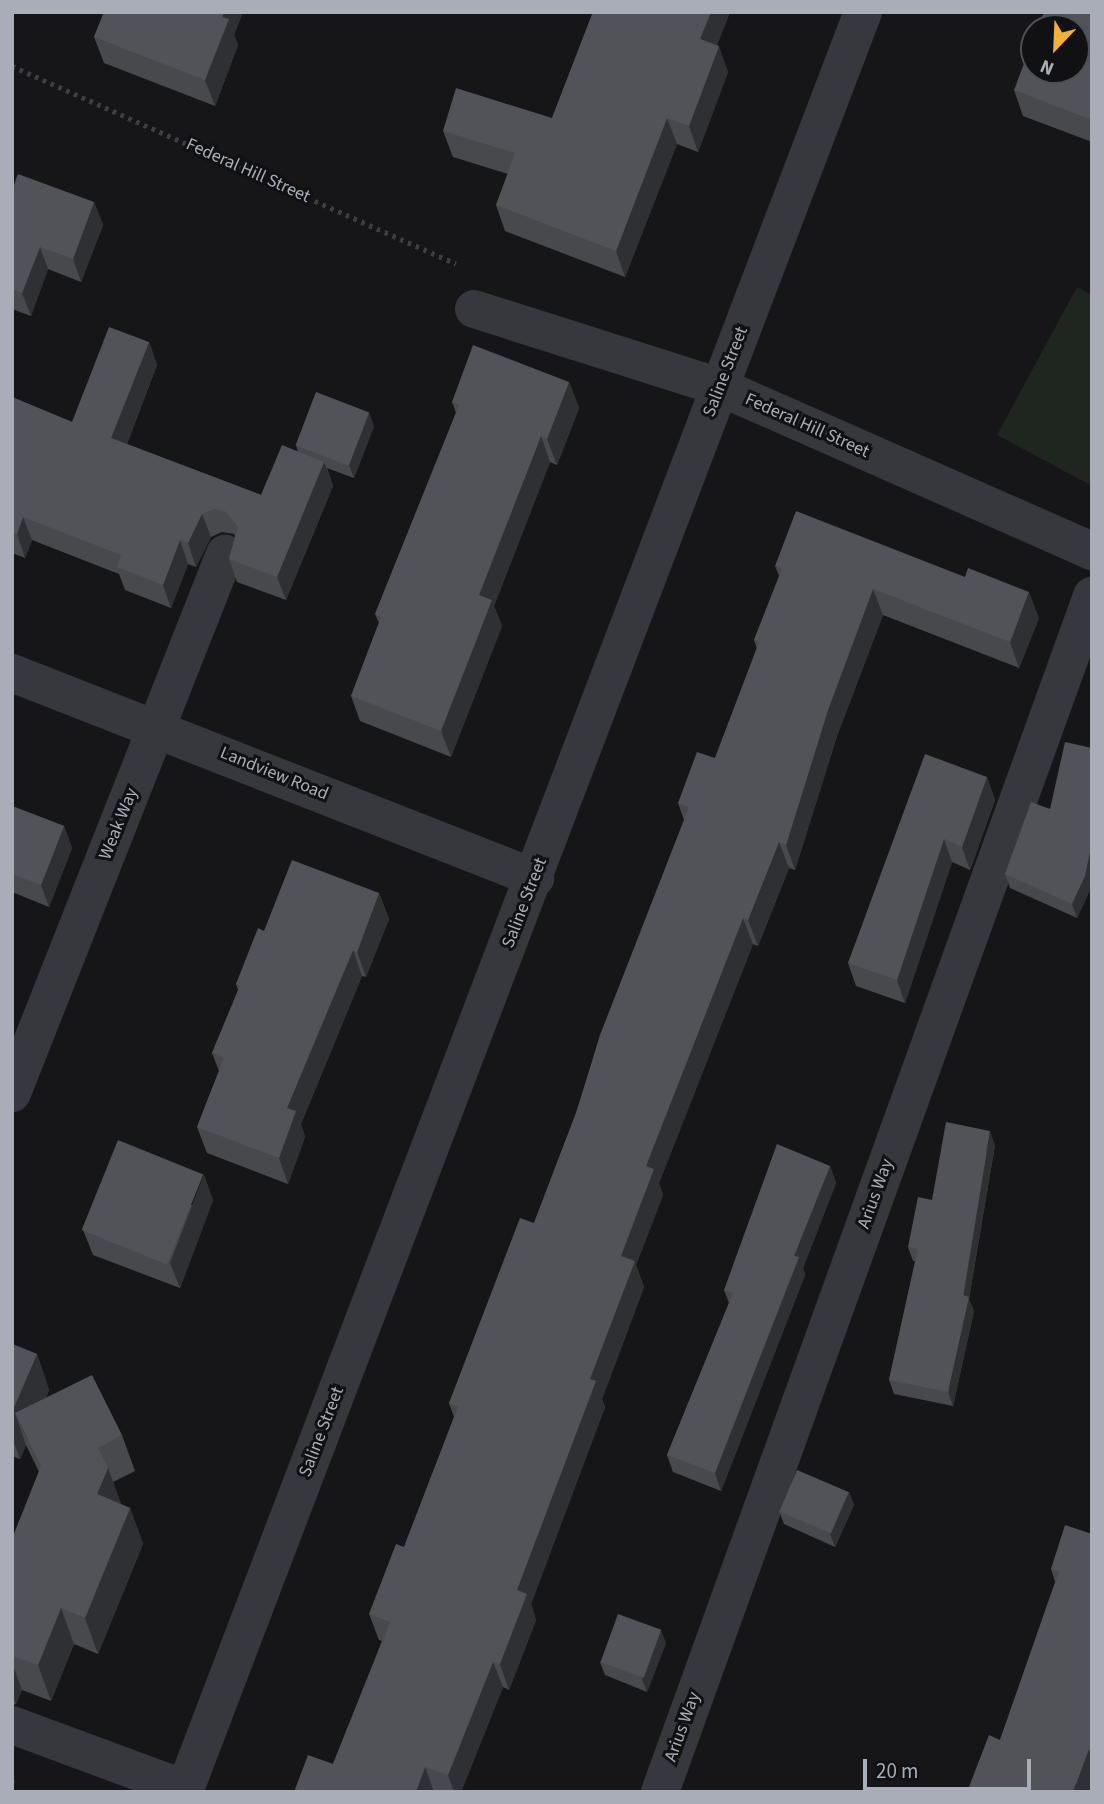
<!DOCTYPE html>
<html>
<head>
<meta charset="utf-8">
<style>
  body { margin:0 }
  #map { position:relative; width:1104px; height:1804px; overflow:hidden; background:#161618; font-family:"Source Sans 3",sans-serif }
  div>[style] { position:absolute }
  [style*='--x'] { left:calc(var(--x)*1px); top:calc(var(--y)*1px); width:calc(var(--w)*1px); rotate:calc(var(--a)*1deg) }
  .green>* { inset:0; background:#1e261f }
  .path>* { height:4.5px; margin-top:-2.25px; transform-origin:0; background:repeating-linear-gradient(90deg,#3d3f44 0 3.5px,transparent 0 8.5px) }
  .minor>* { height:38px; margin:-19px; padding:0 19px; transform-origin:19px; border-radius:19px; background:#37383d }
  .wall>* { inset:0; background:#47494d }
  .shaded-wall>* { inset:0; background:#2f3033 }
  .building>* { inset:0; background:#525359; transform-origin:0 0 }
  span { translate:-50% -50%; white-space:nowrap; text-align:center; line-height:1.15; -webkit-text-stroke:6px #111113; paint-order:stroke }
  .street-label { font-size:18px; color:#a8adb8 }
  .frame { position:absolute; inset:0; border:14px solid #a8adb8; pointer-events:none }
  .north { position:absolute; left:1020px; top:14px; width:70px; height:70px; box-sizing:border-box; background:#111113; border:2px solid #4d4f55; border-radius:50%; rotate:203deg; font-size:19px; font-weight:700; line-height:28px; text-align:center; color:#a8adb8 }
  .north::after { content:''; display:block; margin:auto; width:24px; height:32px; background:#f2b134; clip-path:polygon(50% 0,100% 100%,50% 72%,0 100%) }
  .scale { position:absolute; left:863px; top:1759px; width:168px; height:32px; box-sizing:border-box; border:4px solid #a8adb8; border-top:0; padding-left:9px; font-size:21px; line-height:24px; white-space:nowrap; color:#a8adb8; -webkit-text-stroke:5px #111113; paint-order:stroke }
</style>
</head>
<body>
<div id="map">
  <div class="green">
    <i style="clip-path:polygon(1077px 287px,1092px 295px,1092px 486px,997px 435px)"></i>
  </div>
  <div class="path">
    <i style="--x:12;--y:66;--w:486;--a:24"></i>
  </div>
  <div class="minor">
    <i style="--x:474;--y:309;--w:258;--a:17.6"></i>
    <i style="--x:720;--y:387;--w:407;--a:23.8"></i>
    <i style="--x:12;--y:673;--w:562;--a:21.4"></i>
    <i style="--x:12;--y:1093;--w:580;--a:-68.44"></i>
    <i style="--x:12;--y:1725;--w:184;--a:20.3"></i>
    <i style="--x:184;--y:1792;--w:1905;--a:-69.12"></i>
    <i style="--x:660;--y:1792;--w:1272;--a:-70.14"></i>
  </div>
  <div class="wall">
    <i style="clip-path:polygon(104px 12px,243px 12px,234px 35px,238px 45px,215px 106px,104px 63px,94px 37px)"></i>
    <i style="clip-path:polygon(593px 12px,730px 12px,717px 45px,728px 72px,698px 152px,677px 144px,625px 277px,505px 231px,496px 205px,508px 174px,453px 157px,443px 131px,552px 118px)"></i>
    <i style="clip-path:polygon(1092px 12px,1092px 142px,1023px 116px,1014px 90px)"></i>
    <i style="clip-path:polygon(12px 190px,94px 202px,103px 225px,81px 282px,48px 269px,31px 316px,12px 309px)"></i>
    <i style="clip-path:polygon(149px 342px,157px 365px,127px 444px,261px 495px,298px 452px,296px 445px,374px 426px,354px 478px,327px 468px,333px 486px,286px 600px,237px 582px,229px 559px,235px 536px,234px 534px,222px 532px,211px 537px,196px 567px,188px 564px,171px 608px,125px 590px,119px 574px,32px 540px,25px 558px,12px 553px,12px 397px,72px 422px)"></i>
    <i style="clip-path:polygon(569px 382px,579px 408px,557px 465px,550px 462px,494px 606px,502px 626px,451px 757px,360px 721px,351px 696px,379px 623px,375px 614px,456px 413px,452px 402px)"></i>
    <i style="clip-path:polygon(775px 566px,1039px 618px,1019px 668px,883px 615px,837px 736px,795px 870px,789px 868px,758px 946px,753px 944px,659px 1183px,663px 1195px,636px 1265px,644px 1287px,602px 1399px,605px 1407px,531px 1604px,536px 1620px,509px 1690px,503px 1687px,461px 1792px,294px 1792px,333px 1764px,382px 1641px,379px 1640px,369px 1614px,404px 1547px,454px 1417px,449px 1403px,534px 1223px,576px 1113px,684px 820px,678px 803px,715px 758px,757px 649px,754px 640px,779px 576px)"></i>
    <i style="clip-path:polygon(1092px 748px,1092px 880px,1090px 890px,1077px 918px,1010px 888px,1005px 874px)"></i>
    <i style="clip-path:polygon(987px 777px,995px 800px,970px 870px,952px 862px,905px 1003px,856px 986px,848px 963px)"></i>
    <i style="clip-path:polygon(12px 806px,64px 826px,72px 848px,49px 907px,12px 892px)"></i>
    <i style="clip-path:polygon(379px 893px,389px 919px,366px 977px,362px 976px,301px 1124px,305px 1137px,288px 1184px,207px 1153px,197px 1127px,219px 1071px,212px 1053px,238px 990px,236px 984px,264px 931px)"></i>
    <i style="clip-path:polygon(995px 1145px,969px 1299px,974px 1311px,953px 1406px,894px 1394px,889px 1380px,915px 1261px,913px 1261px,908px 1247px,932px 1200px)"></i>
    <i style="clip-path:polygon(830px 1166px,836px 1183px,803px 1268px,805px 1275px,721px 1491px,673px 1472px,667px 1455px,729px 1303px,724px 1290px)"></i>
    <i style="clip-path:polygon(213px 1200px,180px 1288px,93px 1255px,83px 1230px)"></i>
    <i style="clip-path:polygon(12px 1344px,37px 1354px,49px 1390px,46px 1398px,122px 1435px,135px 1471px,113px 1482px,121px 1504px,130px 1508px,143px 1544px,98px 1654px,74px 1644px,51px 1701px,22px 1690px,16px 1704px,12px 1705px,12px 1539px,39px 1472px,26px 1445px,20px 1459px,12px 1456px)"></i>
    <i style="clip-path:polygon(849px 1492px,854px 1505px,835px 1547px,784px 1524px,779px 1511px)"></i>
    <i style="clip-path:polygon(1092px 1534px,1092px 1792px,1000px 1740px,1055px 1582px,1051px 1569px)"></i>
    <i style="clip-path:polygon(666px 1643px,647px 1692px,605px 1675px,600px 1662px)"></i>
  </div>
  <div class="shaded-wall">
    <i style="clip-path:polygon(224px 12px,243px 12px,234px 35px,238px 45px,215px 106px,205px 80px)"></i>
    <i style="clip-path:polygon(711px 12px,730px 12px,709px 65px,700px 39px)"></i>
    <i style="clip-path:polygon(719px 46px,728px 72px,698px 152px,689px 126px)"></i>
    <i style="clip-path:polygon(667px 118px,677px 144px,625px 277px,616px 251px)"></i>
    <i style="clip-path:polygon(94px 202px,103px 225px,81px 282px,73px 259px)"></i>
    <i style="clip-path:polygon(40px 247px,48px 269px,31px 316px,22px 293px)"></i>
    <i style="clip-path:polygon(149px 342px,157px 365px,120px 462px,111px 438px)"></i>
    <i style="clip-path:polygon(569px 382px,579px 408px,557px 465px,547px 439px)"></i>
    <i style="clip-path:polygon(369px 412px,374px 426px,354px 478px,349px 465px)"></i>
    <i style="clip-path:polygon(541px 436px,550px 462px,494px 606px,502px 626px,451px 757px,441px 731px,479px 595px)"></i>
    <i style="clip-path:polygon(324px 462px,333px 486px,286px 600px,277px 577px)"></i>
    <i style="clip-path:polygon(202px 514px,211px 537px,196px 567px,188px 543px)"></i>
    <i style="clip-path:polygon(23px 517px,32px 540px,25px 558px,17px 534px)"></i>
    <i style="clip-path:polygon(180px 540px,188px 564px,171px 608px,163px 585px)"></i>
    <i style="clip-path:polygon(873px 589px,883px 615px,837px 736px,795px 870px,786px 845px,828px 710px)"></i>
    <i style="clip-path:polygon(1029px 592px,1039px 618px,1019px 668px,1010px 642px)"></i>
    <i style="clip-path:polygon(987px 777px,995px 800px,970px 870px,962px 847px)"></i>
    <i style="clip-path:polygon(64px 826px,72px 848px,49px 907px,41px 885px)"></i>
    <i style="clip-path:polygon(944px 839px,952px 862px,905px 1003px,897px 980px)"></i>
    <i style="clip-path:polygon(779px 842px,789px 868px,758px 946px,748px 920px)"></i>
    <i style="clip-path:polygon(1092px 843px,1092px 880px,1090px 890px,1077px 918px,1072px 904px)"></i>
    <i style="clip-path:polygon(379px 893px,389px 919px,366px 977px,357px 952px)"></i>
    <i style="clip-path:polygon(743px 918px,753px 944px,659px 1183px,663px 1195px,636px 1265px,644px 1287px,602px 1399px,605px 1407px,531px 1604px,536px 1620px,509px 1690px,500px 1664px,517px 1590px,590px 1379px,621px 1256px,646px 1166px)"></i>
    <i style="clip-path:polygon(353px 950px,362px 976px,301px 1124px,305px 1137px,288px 1184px,279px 1158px,287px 1108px)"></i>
    <i style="clip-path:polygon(990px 1131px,995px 1145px,969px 1299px,974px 1311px,953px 1406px,948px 1392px)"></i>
    <i style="clip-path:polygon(830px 1166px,836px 1183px,803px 1268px,805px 1275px,721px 1491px,715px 1473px,794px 1256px)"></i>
    <i style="clip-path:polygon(204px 1174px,213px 1200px,180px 1288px,170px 1263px)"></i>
    <i style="clip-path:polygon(37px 1354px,49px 1390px,28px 1440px,15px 1413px,26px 1445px,20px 1459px,12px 1437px,12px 1412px)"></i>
    <i style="clip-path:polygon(108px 1468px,121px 1504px,97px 1494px)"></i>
    <i style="clip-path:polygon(849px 1492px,854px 1505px,835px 1547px,830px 1534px)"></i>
    <i style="clip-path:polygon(130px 1508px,143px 1544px,98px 1654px,85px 1618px)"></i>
    <i style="clip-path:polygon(61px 1608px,74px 1644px,51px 1701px,38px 1665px)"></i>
    <i style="clip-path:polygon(661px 1630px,666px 1643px,647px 1692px,642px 1679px)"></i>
    <i style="clip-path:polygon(493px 1662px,503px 1687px,461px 1792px,454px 1792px,448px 1775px)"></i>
    <i style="clip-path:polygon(12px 1663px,22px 1690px,16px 1704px,12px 1694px)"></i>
    <i style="clip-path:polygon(1089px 1749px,1092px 1755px,1092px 1792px,1073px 1792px)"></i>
    <i style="clip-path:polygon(425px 1767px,434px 1792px,416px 1792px)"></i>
    <i style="clip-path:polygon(12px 1775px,15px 1782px,12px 1788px)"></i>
  </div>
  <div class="building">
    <i style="clip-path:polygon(104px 12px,224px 12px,222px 17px,229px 19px,205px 80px,94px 37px)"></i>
    <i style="clip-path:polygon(593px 12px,711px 12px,700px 39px,719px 46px,689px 126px,667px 118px,616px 251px,496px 205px,515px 153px,443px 131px,456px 88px,552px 118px)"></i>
    <i style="clip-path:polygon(1044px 12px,1092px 12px,1092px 23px,1090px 29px,1092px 29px,1092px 120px,1014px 90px,1034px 37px,1034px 70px,1076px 70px,1076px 28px,1038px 28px)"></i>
    <i style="clip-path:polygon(18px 174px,94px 202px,73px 259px,40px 247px,22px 293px,12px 289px,12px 190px)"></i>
    <i style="clip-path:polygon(109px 327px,149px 342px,111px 438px,261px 495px,282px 445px,324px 462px,277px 577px,229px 559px,238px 527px,225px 511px,214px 509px,202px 514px,188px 543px,180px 540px,163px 585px,117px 567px,121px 555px,23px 517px,17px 534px,12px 533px,12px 397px,72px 422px)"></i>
    <i style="clip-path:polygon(473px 345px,569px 382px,547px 439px,541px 436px,479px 595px,492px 600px,441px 731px,351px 696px,381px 617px,375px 614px,459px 405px,452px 402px)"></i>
    <i style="left:316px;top:392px;width:57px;height:57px;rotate:21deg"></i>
    <i style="clip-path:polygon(796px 511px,965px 577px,968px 568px,1029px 592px,1010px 642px,873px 589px,828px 710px,786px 845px,779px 842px,748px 920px,743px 918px,646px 1166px,654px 1169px,621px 1256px,635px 1261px,590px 1379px,596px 1381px,517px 1590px,527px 1594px,500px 1664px,493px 1662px,448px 1775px,425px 1767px,416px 1792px,294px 1792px,308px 1755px,333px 1764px,390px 1622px,369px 1614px,396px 1544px,404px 1547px,458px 1407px,449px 1403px,520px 1218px,534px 1223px,576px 1113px,600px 1035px,689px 807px,678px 803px,697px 752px,715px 758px,759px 642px,754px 640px,782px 569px,775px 566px)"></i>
    <i style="clip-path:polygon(1065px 742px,1092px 748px,1092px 843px,1085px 876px,1072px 904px,1005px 874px,1031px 802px,1050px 809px)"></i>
    <i style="clip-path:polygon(925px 754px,987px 777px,962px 847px,944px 839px,897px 980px,848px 963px)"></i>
    <i style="clip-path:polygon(12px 806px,64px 826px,41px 885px,12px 874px)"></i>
    <i style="clip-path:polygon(292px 860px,379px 893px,357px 952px,353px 950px,287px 1108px,296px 1111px,279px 1158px,197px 1127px,224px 1058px,212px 1053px,240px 986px,236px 984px,258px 928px,264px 931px)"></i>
    <i style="clip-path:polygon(946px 1122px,990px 1131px,963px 1295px,969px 1297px,948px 1392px,889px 1380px,918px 1249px,908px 1247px,918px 1197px,932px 1200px)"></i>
    <i style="left:118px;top:1140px;width:92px;height:97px;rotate:22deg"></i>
    <i style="clip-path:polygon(777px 1144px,830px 1166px,794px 1256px,799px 1257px,715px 1473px,667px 1455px,733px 1293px,724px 1290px)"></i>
    <i style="clip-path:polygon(12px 1344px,37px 1354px,12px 1412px)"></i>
    <i style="clip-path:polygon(92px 1375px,122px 1435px,98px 1448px,108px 1468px,97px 1494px,130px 1508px,85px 1618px,61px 1608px,38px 1665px,12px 1656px,12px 1539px,41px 1466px,15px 1413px)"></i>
    <i style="left:797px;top:1470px;width:56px;height:45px;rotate:23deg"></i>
    <i style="clip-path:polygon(1065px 1525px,1092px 1534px,1092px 1750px,1089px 1749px,1073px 1792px,967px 1792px,989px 1735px,1000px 1740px,1059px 1572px,1051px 1569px)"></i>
    <i style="left:618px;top:1614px;width:46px;height:51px;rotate:20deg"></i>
  </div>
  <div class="street-label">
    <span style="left:248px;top:171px;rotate:24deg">Federal Hill Street</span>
    <span style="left:726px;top:372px;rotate:-69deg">Saline Street</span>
    <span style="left:807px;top:426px;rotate:24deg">Federal Hill Street</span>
    <span style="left:274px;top:774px;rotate:22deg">Landview Road</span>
    <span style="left:119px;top:824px;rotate:-68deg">Weak Way</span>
    <span style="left:525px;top:903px;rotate:-69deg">Saline Street</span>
    <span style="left:876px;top:1194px;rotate:-70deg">Arius Way</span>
    <span style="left:322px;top:1432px;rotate:-69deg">Saline Street</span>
    <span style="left:683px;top:1727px;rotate:-70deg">Arius Way</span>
  </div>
  <div class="frame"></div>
  <div class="north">N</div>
  <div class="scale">20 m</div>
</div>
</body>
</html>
